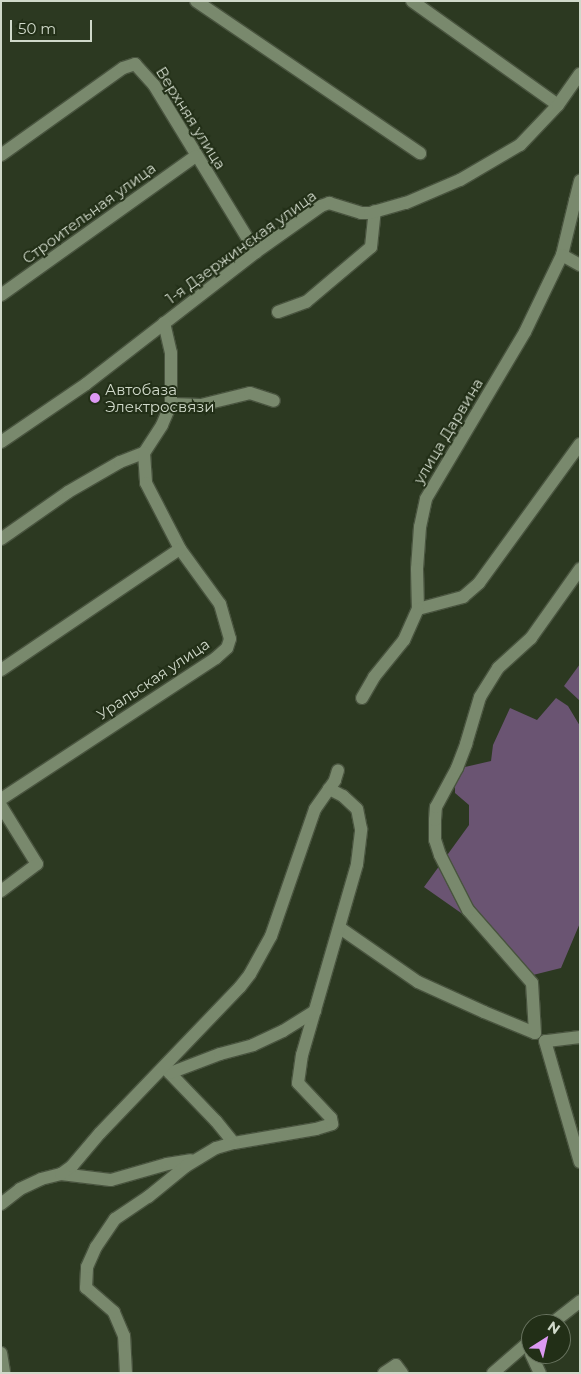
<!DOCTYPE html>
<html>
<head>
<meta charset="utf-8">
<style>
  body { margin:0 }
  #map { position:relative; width:581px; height:1374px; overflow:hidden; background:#2c3921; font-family:Montserrat,sans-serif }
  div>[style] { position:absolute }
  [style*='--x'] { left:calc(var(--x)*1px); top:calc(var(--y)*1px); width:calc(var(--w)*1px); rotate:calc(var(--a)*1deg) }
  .forest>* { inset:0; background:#6a5472 }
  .roads { filter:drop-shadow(1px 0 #49543f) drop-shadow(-1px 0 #49543f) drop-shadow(0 1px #49543f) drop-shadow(0 -1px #49543f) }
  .minor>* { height:12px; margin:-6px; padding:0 6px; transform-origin:6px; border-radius:6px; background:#79896d }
  .dots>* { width:14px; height:14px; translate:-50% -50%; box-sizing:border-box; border:2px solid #222f17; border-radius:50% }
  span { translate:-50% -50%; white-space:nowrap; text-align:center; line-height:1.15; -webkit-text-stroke:4px #222f17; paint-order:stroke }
  .street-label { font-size:15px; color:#d0d9ca }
  .poi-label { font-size:15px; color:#d0d9ca }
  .left { translate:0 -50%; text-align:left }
  .frame { position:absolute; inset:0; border:2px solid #d0d9ca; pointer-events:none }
  .north { position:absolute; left:521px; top:1314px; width:50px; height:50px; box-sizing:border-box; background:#222f17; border:1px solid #68735f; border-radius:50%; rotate:35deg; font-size:14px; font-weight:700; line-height:20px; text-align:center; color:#d0d9ca }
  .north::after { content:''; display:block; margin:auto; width:18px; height:22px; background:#dd99f3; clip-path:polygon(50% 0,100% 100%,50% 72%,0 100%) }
  .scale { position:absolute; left:10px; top:20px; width:82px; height:22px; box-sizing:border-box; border:2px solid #d0d9ca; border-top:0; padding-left:6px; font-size:15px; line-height:18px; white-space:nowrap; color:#d0d9ca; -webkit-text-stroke:4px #222f17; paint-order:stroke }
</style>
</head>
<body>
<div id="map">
  <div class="forest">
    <i style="clip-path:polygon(580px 664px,580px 701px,564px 686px)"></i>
    <i style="clip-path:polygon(556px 698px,568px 706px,580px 726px,580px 923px,561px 968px,529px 976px,491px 934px,424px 887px,469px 825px,469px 805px,455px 793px,455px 779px,465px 767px,491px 761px,493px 745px,510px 708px,537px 720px)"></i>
  </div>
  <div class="roads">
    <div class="minor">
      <i style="--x:196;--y:1;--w:271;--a:34.2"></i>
      <i style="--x:412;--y:1;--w:179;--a:35.5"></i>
      <i style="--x:1;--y:155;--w:150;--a:-35.5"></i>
      <i style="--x:123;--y:68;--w:13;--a:-18"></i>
      <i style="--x:135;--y:64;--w:28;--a:48"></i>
      <i style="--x:154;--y:85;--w:196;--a:58.6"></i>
      <i style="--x:575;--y:201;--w:21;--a:-76"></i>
      <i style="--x:580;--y:201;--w:5;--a:180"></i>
      <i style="--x:575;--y:201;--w:56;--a:103.5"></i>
      <i style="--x:562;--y:255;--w:85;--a:115.7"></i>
      <i style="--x:525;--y:332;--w:194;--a:120.7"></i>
      <i style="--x:426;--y:499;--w:29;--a:102"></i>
      <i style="--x:420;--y:527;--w:42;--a:94.1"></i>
      <i style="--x:417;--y:569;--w:40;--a:88.6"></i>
      <i style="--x:418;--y:609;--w:47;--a:-14.9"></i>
      <i style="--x:463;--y:597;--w:21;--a:-41"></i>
      <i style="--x:479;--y:583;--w:172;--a:-54"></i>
      <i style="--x:562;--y:255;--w:21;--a:29"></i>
      <i style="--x:1;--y:295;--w:239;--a:-35.5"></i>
      <i style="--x:278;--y:312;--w:30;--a:-20"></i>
      <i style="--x:306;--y:302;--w:85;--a:-40.2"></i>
      <i style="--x:371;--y:247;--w:36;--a:-84"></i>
      <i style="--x:171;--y:404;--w:30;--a:2"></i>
      <i style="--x:201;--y:405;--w:50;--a:-13.8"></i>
      <i style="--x:250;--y:393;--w:25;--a:18"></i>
      <i style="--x:1;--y:442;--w:103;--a:-34.3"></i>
      <i style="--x:86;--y:384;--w:215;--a:-37.8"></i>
      <i style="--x:256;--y:252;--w:80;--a:-35.3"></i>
      <i style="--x:321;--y:206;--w:9;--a:-21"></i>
      <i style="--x:329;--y:203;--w:34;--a:17"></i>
      <i style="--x:361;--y:213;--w:9;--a:0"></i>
      <i style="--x:370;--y:213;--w:37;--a:-16"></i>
      <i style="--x:406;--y:203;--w:59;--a:-23.1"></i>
      <i style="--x:460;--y:180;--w:69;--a:-30.3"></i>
      <i style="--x:520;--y:145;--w:55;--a:-46.5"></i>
      <i style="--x:558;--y:105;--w:38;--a:-55"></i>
      <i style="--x:144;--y:453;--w:33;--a:-57"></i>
      <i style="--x:162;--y:425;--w:23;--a:-67"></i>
      <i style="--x:171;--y:404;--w:51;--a:-90"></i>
      <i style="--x:171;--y:353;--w:31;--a:-103"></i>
      <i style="--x:1;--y:539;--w:82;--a:-35"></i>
      <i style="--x:68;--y:492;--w:60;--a:-30"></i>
      <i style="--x:120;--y:462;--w:26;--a:-21"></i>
      <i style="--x:144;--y:453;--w:30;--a:86"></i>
      <i style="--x:146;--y:483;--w:74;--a:62.7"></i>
      <i style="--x:180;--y:549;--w:68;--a:54"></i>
      <i style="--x:220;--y:604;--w:36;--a:74"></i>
      <i style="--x:230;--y:639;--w:9;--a:108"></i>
      <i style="--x:227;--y:648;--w:15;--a:138"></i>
      <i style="--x:216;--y:658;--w:257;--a:146.7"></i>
      <i style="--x:1;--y:670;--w:216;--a:-34.1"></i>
      <i style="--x:362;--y:698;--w:24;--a:-60"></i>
      <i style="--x:374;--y:677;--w:48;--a:-51"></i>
      <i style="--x:404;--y:640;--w:34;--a:-66"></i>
      <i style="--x:1;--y:806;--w:68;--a:58.2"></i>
      <i style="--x:37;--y:864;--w:45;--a:143.1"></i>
      <i style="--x:340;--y:928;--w:95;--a:34.7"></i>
      <i style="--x:418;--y:982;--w:72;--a:24.4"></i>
      <i style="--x:484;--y:1012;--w:55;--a:22.4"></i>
      <i style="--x:535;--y:1033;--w:50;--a:-93.4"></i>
      <i style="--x:532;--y:983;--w:97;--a:-131.2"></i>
      <i style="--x:468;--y:910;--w:62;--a:-117"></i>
      <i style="--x:440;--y:855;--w:16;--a:-108"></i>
      <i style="--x:435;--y:840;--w:20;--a:-90"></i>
      <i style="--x:435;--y:820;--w:13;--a:-86"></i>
      <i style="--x:436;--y:807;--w:44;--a:-61.7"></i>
      <i style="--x:457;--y:768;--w:26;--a:-69"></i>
      <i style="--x:466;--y:744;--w:49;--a:-73.4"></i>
      <i style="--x:480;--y:697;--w:34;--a:-58"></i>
      <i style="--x:498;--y:668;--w:45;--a:-42.3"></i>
      <i style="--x:531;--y:638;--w:85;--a:-54.6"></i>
      <i style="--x:580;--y:1037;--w:35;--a:173"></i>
      <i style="--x:545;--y:1041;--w:126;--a:73.9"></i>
      <i style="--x:164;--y:1067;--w:75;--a:46.1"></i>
      <i style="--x:216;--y:1121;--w:28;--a:51"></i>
      <i style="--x:234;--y:1143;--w:83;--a:-9.7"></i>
      <i style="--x:316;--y:1129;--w:17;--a:-17"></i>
      <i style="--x:332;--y:1124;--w:6;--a:-99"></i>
      <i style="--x:331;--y:1118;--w:48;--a:-133.3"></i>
      <i style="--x:298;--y:1083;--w:28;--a:-82"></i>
      <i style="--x:302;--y:1055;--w:199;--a:-73.9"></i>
      <i style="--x:357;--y:864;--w:35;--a:-83"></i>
      <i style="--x:361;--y:829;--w:20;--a:-101"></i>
      <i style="--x:357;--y:809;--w:19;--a:-137"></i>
      <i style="--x:343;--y:796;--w:16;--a:-153"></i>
      <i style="--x:170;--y:1073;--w:53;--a:-20.8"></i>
      <i style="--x:220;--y:1054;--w:34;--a:-15"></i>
      <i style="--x:253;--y:1045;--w:33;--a:-25"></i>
      <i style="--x:283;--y:1031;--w:38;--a:-32"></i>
      <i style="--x:61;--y:1174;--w:50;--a:6.8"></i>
      <i style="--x:111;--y:1180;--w:58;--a:-15.9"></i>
      <i style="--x:167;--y:1164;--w:24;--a:-9"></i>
      <i style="--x:1;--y:1204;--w:24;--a:-38"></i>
      <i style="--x:20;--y:1189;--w:23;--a:-25"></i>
      <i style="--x:41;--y:1179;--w:21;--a:-14"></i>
      <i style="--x:61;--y:1174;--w:14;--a:-36"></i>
      <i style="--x:72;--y:1166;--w:43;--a:-49.7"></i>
      <i style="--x:100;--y:1133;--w:202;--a:-46.2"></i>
      <i style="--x:240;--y:987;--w:16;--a:-52"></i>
      <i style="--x:250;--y:974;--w:43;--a:-61.1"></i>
      <i style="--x:271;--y:936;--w:134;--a:-70.9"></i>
      <i style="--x:315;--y:809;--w:35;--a:-55"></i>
      <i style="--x:335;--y:780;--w:10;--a:-73"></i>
      <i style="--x:551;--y:1324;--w:37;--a:-38"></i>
      <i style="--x:1;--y:1353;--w:20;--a:81"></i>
      <i style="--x:531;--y:1354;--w:21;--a:65"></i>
      <i style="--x:126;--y:1373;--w:37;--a:-93"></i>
      <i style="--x:124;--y:1336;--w:26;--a:-113"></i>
      <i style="--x:114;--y:1312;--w:37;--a:-139"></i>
      <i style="--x:86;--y:1288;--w:21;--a:-87"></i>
      <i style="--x:87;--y:1267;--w:22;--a:-66"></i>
      <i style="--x:96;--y:1247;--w:34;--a:-56"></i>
      <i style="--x:115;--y:1219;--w:40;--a:-34"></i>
      <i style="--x:148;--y:1197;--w:49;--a:-39.2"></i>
      <i style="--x:186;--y:1166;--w:35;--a:-31"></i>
      <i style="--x:216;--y:1148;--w:19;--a:-16"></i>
      <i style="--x:384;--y:1373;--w:14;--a:-34"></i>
      <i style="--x:396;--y:1365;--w:10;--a:53"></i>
      <i style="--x:493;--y:1373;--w:50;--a:-41"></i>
    </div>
  </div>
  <div class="dots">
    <i style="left:95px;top:398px;background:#dd99f3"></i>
  </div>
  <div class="street-label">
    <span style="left:191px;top:118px;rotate:58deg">Верхняя улица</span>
    <span style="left:89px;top:213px;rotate:-36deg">Строительная улица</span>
    <span style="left:241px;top:247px;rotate:-36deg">1-я Дзержинская улица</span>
    <span style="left:448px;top:431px;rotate:-59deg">улица Дарвина</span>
    <span style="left:153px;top:679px;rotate:-34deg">Уральская улица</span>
  </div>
  <div class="poi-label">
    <span class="left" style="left:105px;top:398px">Автобаза<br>Электросвязи</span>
  </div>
  <div class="frame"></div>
  <div class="north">N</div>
  <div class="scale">50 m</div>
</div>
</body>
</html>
